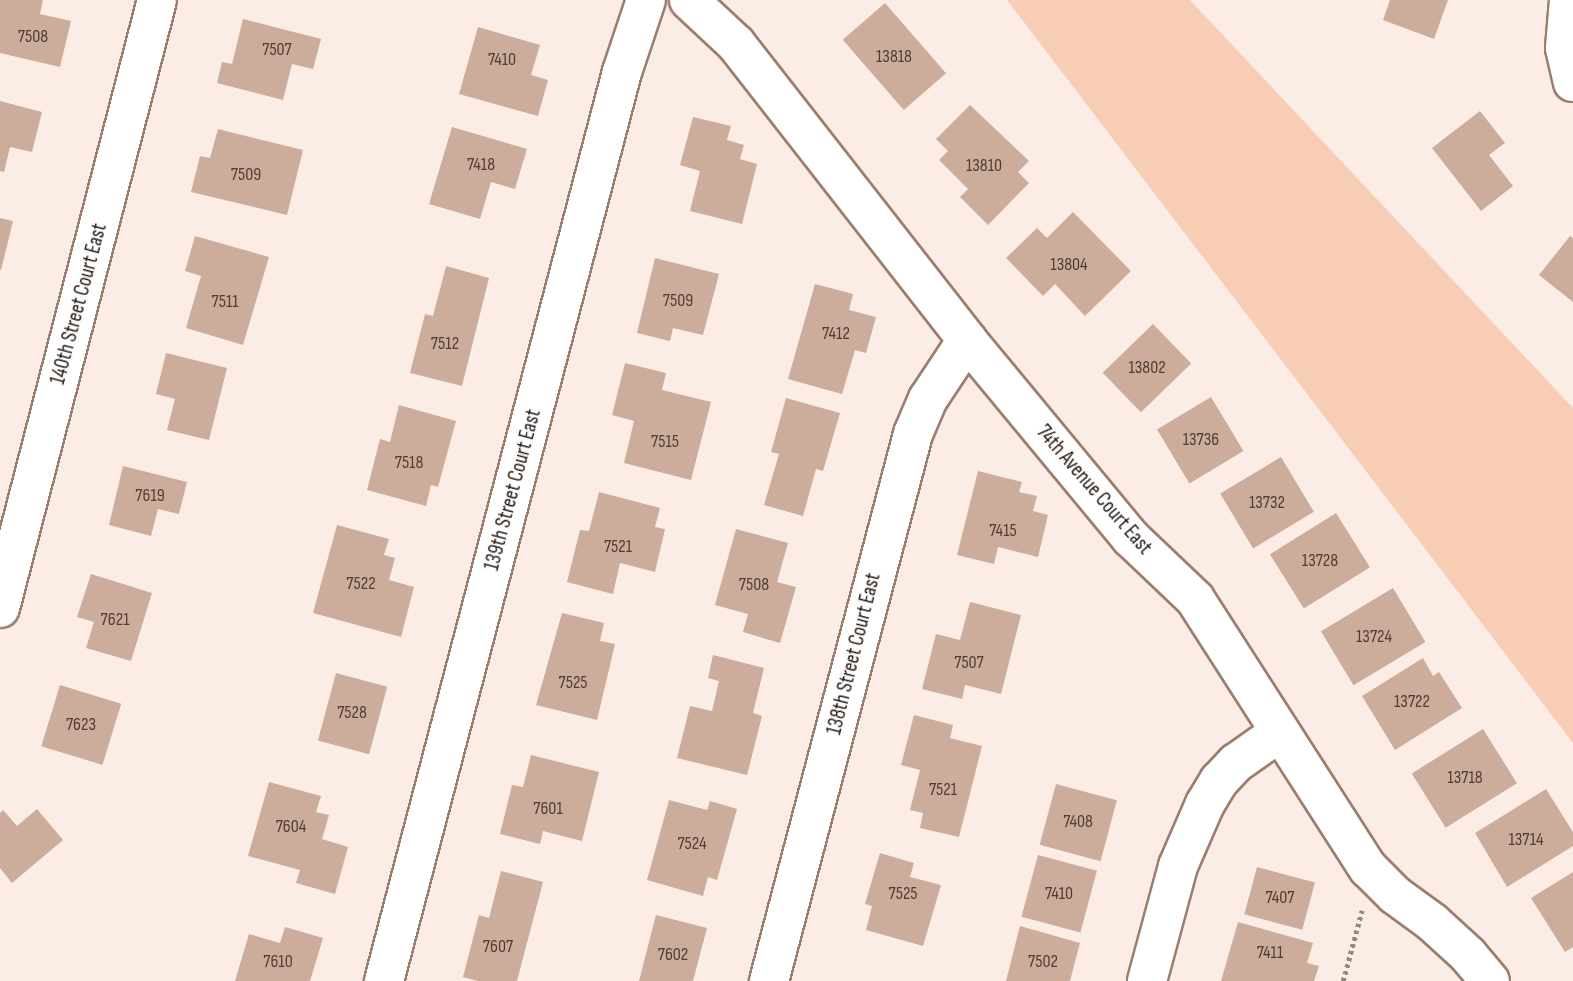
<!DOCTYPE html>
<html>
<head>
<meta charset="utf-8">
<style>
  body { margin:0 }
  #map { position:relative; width:1573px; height:981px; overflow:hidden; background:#fbede6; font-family:"Sofia Sans Condensed",sans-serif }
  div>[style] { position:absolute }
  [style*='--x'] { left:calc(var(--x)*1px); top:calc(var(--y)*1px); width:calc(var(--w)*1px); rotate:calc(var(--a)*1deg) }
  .green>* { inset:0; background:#f8cdb6 }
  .building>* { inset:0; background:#ccac9b; transform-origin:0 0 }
  .path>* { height:4.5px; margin-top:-2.25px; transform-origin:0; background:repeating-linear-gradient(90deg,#948780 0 3.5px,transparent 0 7px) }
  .roads { filter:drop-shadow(2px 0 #9c7e6e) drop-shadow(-2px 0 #9c7e6e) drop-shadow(0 2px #9c7e6e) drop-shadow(0 -2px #9c7e6e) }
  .minor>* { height:38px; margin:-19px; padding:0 19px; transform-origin:19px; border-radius:19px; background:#fff }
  span { translate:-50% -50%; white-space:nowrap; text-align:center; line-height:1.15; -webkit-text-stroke:6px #fefefe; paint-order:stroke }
  .number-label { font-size:18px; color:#4f3e35 }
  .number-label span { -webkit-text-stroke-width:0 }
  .street-label { font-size:21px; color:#251a13 }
</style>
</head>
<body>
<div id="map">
  <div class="green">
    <i style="clip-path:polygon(1007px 0,1190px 0,1573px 408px,1573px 743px)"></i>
  </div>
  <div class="building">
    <i style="clip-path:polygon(0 0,43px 0,40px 14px,71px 21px,60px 67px,0 53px)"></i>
    <i style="clip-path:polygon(1390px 0,1448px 0,1434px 39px,1383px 20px)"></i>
    <i style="left:885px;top:3px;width:93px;height:56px;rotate:49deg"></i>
    <i style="clip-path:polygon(243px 19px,321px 39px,313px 69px,292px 64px,283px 100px,217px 83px,222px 62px,232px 64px)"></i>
    <i style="clip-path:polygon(478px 27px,540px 45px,531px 75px,548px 80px,538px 116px,459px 94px)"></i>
    <i style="clip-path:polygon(0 101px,42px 112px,32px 152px,10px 147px,4px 172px,0 171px)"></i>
    <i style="clip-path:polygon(970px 105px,1029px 161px,1018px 172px,1029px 183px,988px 225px,960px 197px,968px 189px,939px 160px,948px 151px,936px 139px)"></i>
    <i style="clip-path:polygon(1480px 111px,1505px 143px,1489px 155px,1513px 186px,1481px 211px,1432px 148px)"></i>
    <i style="clip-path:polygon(693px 117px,731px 126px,727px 140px,744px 145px,740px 159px,757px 164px,742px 224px,690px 211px,700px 171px,680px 165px)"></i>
    <i style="clip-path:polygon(452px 127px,527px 149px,515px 189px,491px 182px,480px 219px,429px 204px)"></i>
    <i style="clip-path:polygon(218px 129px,303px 150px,287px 215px,191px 192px,200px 156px,210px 158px)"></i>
    <i style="clip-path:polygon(1073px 212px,1131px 271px,1085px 316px,1055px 284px,1043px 296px,1006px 258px,1037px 228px,1047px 238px)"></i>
    <i style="clip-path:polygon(0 218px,13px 221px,1px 270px,0 270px)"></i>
    <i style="clip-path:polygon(195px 236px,269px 257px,243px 345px,186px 328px,201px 276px,185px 271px)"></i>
    <i style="clip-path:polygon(1570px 236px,1573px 238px,1573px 302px,1539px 275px)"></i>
    <i style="clip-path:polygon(655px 258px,719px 274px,703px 335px,673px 328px,670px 341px,637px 333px)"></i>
    <i style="clip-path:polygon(446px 266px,489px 278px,462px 386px,410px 373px,425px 314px,433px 316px)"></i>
    <i style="clip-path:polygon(815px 284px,853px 294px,849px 310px,876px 317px,866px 353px,855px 350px,842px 394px,788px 379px)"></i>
    <i style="left:1153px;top:324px;width:55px;height:70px;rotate:46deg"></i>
    <i style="clip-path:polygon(166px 353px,227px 368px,209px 440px,167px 430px,175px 399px,156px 394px)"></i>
    <i style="clip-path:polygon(625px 363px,666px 373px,662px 390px,711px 402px,691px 480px,624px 463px,634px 421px,612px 415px)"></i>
    <i style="left:1211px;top:397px;width:63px;height:63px;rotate:59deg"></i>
    <i style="clip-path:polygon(786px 398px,840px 413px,823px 471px,816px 469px,803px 516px,764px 505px,779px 454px,771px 452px)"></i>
    <i style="clip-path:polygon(399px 405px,456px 421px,438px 487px,431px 485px,426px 506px,367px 490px,380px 439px,390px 442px)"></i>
    <i style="left:1281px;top:457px;width:64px;height:71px;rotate:59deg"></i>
    <i style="clip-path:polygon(123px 466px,187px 482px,179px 514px,158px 509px,151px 536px,109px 525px)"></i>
    <i style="clip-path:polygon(978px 471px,1022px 482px,1019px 492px,1037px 496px,1033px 511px,1048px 515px,1038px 557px,998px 547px,994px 564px,957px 555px)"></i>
    <i style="clip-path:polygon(599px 492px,660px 508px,655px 527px,665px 529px,655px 572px,620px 563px,613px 594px,567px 582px,580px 530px,589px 531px)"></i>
    <i style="left:1336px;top:513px;width:64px;height:78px;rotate:58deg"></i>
    <i style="clip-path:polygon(337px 525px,389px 539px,384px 555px,395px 558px,389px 580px,414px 587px,401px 637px,313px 613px)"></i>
    <i style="clip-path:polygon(736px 529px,788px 543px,777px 582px,796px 587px,780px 643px,743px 632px,748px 614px,715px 605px)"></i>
    <i style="clip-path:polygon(91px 574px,152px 593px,131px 661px,86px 648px,94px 622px,77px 617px)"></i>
    <i style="left:1393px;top:588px;width:63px;height:84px;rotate:59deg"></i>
    <i style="clip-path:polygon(970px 602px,1021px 615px,1001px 694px,965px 685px,962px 699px,922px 689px,936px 634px,960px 640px)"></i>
    <i style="clip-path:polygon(562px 613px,604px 623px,600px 641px,615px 644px,597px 720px,536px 705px)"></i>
    <i style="clip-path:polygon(713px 655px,764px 668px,753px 713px,762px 716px,747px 775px,677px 758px,690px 706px,712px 711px,719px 681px,708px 678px)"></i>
    <i style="clip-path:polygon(1423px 658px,1433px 676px,1439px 672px,1462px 708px,1395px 750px,1362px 696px)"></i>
    <i style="left:336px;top:673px;width:53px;height:70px;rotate:15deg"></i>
    <i style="left:60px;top:685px;width:64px;height:64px;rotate:17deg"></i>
    <i style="clip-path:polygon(914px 715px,953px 725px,950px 738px,982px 746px,959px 837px,920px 828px,923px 813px,910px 810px,920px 770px,901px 765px)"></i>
    <i style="left:1483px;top:729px;width:64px;height:84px;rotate:58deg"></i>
    <i style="clip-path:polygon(531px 755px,599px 772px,582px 841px,543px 831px,540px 844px,500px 834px,512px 785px,523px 787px)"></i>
    <i style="clip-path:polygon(269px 782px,321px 796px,316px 812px,329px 815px,322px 839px,348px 847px,335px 894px,296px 883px,300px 870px,248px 856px)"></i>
    <i style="left:1056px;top:784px;width:63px;height:63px;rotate:15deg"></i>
    <i style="clip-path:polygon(1546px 789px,1573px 832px,1573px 846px,1507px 887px,1475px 833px)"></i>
    <i style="clip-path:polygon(669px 800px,707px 810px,710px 801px,737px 809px,717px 880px,708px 877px,703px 896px,647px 880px)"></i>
    <i style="clip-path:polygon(37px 809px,63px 840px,12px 883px,0 868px,0 813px,3px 810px,17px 826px)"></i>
    <i style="clip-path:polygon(880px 853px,914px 863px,910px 877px,941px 885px,923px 946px,866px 930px,872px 906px,865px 904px)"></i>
    <i style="left:1038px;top:855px;width:61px;height:64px;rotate:15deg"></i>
    <i style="left:1257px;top:867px;width:60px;height:49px;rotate:15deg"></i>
    <i style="clip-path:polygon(501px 871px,543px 882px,517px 981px,478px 981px,463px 977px,479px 915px,489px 918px)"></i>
    <i style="clip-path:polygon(1573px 872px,1573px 947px,1565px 952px,1531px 898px)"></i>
    <i style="clip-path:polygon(656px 915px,707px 928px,693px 981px,639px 981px)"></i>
    <i style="clip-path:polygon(1238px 922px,1313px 943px,1307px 963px,1319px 966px,1314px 981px,1221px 981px)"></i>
    <i style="clip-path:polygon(1020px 926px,1080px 943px,1070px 981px,1006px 981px)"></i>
    <i style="clip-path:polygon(285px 927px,323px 938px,310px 981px,235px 981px,249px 934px,280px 943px)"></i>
  </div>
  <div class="path">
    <i style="--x:1343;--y:981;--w:73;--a:-75"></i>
  </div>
  <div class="roads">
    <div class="minor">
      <i style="--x:689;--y:0;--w:64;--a:43.1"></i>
      <i style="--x:736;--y:44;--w:375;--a:52"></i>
      <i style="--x:967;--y:340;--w:257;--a:50.4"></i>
      <i style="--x:1131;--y:538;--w:88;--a:43.6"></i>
      <i style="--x:1195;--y:599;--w:320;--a:57.3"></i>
      <i style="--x:1368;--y:868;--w:38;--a:45"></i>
      <i style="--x:1395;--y:895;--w:46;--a:36.1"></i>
      <i style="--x:1432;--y:922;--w:49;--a:42.5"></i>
      <i style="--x:1468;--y:955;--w:34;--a:50"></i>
      <i style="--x:1569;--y:0;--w:48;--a:94.8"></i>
      <i style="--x:1565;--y:48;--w:35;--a:77"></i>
      <i style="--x:0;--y:608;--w:628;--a:-75.52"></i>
      <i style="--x:384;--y:981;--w:940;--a:-75.33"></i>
      <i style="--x:622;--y:72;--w:76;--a:-71.6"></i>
      <i style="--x:769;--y:981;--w:566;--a:-75.25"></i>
      <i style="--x:913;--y:434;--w:38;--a:-67"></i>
      <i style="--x:928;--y:399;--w:71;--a:-56.5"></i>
      <i style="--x:1147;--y:981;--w:119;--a:-74.9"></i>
      <i style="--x:1178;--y:866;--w:68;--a:-66.5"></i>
      <i style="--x:1205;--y:804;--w:27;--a:-59"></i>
      <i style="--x:1219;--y:781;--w:25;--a:-47"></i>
      <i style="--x:1236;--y:763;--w:54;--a:-35.2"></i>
    </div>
  </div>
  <div class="number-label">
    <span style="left:33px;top:37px">7508</span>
    <span style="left:277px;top:50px">7507</span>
    <span style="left:894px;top:57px">13818</span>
    <span style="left:502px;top:60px">7410</span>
    <span style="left:481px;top:165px">7418</span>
    <span style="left:984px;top:166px">13810</span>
    <span style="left:246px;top:175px">7509</span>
    <span style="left:1069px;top:265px">13804</span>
    <span style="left:678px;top:301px">7509</span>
    <span style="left:225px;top:302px">7511</span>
    <span style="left:836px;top:334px">7412</span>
    <span style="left:445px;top:344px">7512</span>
    <span style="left:1147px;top:368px">13802</span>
    <span style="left:1201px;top:440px">13736</span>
    <span style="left:665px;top:442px">7515</span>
    <span style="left:409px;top:463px">7518</span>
    <span style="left:150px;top:496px">7619</span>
    <span style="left:1267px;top:503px">13732</span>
    <span style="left:1003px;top:531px">7415</span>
    <span style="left:618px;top:547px">7521</span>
    <span style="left:1320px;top:561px">13728</span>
    <span style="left:361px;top:584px">7522</span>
    <span style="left:754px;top:585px">7508</span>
    <span style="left:115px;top:620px">7621</span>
    <span style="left:1374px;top:637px">13724</span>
    <span style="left:969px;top:663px">7507</span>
    <span style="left:573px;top:683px">7525</span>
    <span style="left:1412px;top:702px">13722</span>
    <span style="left:352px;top:713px">7528</span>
    <span style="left:81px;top:725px">7623</span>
    <span style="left:1465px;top:778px">13718</span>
    <span style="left:943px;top:790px">7521</span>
    <span style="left:548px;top:809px">7601</span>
    <span style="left:1078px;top:822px">7408</span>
    <span style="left:291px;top:827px">7604</span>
    <span style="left:1526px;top:840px">13714</span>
    <span style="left:692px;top:844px">7524</span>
    <span style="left:903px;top:894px">7525</span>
    <span style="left:1059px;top:894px">7410</span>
    <span style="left:1280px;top:898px">7407</span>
    <span style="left:498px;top:947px">7607</span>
    <span style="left:1270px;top:953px">7411</span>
    <span style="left:673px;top:955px">7602</span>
    <span style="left:278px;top:962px">7610</span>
    <span style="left:1043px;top:962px">7502</span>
  </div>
  <div class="street-label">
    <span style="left:79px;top:304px;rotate:-75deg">140th Street Court East</span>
    <span style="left:513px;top:490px;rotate:-75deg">139th Street Court East</span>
    <span style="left:1094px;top:490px;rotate:49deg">74th Avenue Court East</span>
    <span style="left:854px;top:654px;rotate:-76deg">138th Street Court East</span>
  </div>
</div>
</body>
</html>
